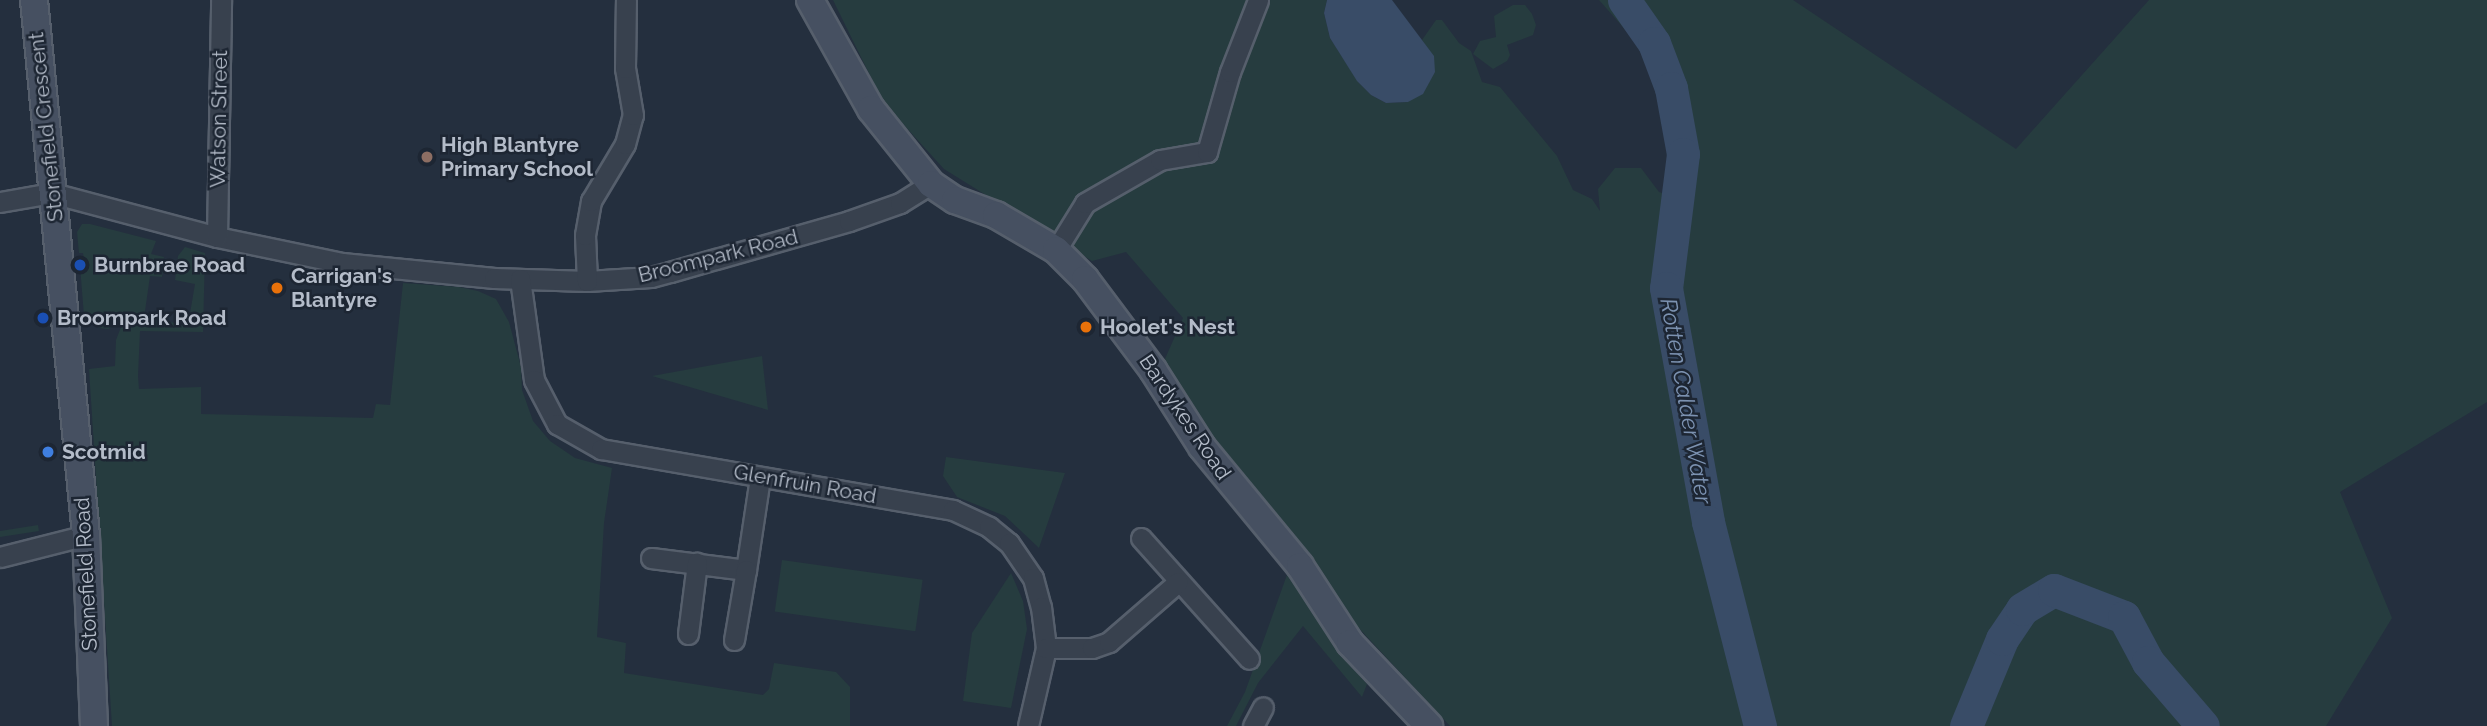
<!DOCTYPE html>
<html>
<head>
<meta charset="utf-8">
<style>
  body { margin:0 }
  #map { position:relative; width:2487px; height:726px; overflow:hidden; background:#242f3e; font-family:Raleway,sans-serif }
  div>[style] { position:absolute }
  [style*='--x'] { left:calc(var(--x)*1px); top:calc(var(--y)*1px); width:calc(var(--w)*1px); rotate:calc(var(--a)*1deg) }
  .green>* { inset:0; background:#263c3f; transform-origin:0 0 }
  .water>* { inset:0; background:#394c67 }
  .river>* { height:33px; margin:-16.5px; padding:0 16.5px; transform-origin:16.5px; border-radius:16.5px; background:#394c67 }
  .roads { filter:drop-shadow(2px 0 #565f6c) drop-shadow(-2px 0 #565f6c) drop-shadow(0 2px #565f6c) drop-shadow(0 -2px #565f6c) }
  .street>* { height:19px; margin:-9.5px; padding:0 9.5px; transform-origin:9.5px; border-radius:9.5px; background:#38414e }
  .secondary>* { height:26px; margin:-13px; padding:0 13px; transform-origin:13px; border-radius:13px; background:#465061 }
  .dots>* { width:19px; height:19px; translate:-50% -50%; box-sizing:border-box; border:4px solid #1d2633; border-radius:50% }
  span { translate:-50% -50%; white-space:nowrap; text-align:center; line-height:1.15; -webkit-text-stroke:5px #1d2633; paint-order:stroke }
  .street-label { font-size:21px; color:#b4bcc9 }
  .poi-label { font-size:21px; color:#b4bcc9; font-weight:700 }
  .left { translate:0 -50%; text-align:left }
  .water-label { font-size:23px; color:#7c92b1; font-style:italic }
</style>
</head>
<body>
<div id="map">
  <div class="green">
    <i style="clip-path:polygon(833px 0,1327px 0,1324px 13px,1330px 38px,1359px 83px,1371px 95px,1386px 103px,1408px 102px,1434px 59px,1422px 40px,1436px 20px,1442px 20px,1459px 43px,1471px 51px,1482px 82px,1500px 87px,1557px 156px,1573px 190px,1592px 199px,1600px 211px,1598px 189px,1615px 168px,1641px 168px,1659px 192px,1677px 198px,1690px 103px,1599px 0,1793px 0,2016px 149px,2149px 0,2487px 0,2487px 402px,2340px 492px,2392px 618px,2326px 726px,1450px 726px,1356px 625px,1298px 543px,1236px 474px,1161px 368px,1183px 318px,1126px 252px,1092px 261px,944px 169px,883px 102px)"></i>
    <i style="clip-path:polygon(1513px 5px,1525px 5px,1532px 14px,1536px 25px,1533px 35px,1507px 45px,1510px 55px,1507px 61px,1493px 69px,1473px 54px,1480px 41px,1496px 37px,1494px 16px)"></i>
    <i style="clip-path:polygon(82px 224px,90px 224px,156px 241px,151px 254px,164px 257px,162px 277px,150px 276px,144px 318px,188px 325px,195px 284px,175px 280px,178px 256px,185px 247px,205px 253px,203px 332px,140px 331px,138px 376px,139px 389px,201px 387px,201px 414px,373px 418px,376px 404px,390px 405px,403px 283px,459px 287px,478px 291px,496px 299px,509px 322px,521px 367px,522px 390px,533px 421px,550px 441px,575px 458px,612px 468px,604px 523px,597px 637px,626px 643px,624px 673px,763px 695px,769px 689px,774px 663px,836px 672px,850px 687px,850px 726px,112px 726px,89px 369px,115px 366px,116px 340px,123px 322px,108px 329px,99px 328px,84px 316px,80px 266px,85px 265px,83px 253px,79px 253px,77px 232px)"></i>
    <i style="clip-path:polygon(762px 356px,768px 410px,652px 376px)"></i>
    <i style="clip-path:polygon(946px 457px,1065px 473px,1039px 548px,1005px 516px,957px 497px,943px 476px)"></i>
    <i style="left:38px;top:525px;width:6px;height:40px;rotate:81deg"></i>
    <i style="left:782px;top:560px;width:142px;height:52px;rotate:8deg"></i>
    <i style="clip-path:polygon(1288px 572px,1347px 662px,1367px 684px,1362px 697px,1303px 626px,1258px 683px,1236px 726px,1227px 726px,1245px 692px)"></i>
    <i style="clip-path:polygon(1011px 573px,1023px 601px,1027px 629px,1011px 708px,963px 701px,972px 633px)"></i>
  </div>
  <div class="water">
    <i style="clip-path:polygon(1327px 0,1392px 0,1434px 56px,1435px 72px,1423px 94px,1408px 102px,1386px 103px,1371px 95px,1357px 81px,1330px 38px,1324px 13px)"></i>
  </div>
  <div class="river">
    <i style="--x:1624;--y:0;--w:52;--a:55.1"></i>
    <i style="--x:1654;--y:43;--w:48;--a:69.3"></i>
    <i style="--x:1671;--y:88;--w:67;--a:79.7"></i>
    <i style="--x:1683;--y:154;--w:135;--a:97.2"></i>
    <i style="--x:1666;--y:288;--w:238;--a:79.8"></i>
    <i style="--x:1708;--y:522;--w:211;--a:75.7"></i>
    <i style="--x:1966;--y:726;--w:94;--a:-67.5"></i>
    <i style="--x:2002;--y:639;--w:36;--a:-56"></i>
    <i style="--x:2022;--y:609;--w:37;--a:-31"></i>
    <i style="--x:2054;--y:590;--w:75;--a:21.1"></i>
    <i style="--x:2124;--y:617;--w:51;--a:61.9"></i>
    <i style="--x:2148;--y:662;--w:84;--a:49.3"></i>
  </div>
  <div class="roads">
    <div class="street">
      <i style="--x:0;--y:202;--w:53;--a:-9.8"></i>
      <i style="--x:52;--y:193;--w:171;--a:14.9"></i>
      <i style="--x:217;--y:237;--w:128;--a:11.7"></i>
      <i style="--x:342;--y:263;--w:153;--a:5.6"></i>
      <i style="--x:494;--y:278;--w:93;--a:1.8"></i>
      <i style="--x:587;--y:281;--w:64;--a:-3.6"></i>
      <i style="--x:651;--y:277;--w:20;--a:-15"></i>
      <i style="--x:670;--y:272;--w:186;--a:-15.9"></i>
      <i style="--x:849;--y:221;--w:54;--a:-19.4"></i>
      <i style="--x:900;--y:203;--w:36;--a:-32"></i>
      <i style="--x:217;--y:237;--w:237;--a:-89"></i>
      <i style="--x:1056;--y:250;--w:55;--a:-58.3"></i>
      <i style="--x:1085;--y:203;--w:86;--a:-29.8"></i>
      <i style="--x:1160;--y:160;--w:48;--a:-9.7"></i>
      <i style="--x:1207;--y:152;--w:83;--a:-74"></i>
      <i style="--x:1230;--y:72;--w:77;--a:-68.7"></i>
      <i style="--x:520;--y:279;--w:102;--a:82.1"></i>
      <i style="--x:534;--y:380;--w:50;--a:62.4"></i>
      <i style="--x:557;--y:424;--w:51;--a:29.6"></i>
      <i style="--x:601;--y:449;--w:357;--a:9.8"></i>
      <i style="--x:953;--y:510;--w:40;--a:25"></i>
      <i style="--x:989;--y:527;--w:26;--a:39"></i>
      <i style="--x:1009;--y:543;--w:42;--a:55.6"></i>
      <i style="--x:1033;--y:578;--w:30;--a:75"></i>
      <i style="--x:1041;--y:607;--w:41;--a:83"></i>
      <i style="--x:1046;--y:648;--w:80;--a:103"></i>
      <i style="--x:587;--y:281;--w:46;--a:-92.5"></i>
      <i style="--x:585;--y:235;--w:35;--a:-80"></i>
      <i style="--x:591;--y:201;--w:66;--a:-59.2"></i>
      <i style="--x:625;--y:144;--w:30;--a:-75"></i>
      <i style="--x:633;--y:115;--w:48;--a:-99.7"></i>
      <i style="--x:625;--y:68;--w:68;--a:-89.2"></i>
      <i style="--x:1141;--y:538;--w:162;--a:48.2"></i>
      <i style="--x:0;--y:557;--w:89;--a:-14.3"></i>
      <i style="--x:651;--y:558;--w:96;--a:7.2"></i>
      <i style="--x:746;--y:570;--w:94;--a:-81.4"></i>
      <i style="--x:688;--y:634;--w:72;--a:-82.8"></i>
      <i style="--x:734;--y:640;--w:71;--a:-80.3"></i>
      <i style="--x:1046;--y:648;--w:46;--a:0"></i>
      <i style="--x:1092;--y:648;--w:18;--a:-19"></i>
      <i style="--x:1109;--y:642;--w:91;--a:-41"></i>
      <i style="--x:1253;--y:726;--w:21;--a:-62"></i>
    </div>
    <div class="secondary">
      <i style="--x:34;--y:0;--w:538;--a:84.45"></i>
      <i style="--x:86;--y:535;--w:191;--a:87.6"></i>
      <i style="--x:810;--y:0;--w:125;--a:60.8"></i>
      <i style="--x:871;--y:109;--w:96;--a:51.3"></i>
      <i style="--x:931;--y:184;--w:29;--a:34"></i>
      <i style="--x:955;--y:200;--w:44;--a:20.1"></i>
      <i style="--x:996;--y:215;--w:69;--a:30.3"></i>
      <i style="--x:1056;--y:250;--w:41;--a:45"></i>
      <i style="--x:1085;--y:279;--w:114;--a:53.2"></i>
      <i style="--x:1153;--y:370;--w:91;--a:57.5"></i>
      <i style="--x:1202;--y:447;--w:154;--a:50.5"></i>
      <i style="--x:1300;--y:566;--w:92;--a:57"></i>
      <i style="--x:1350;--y:643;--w:115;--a:46.4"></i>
    </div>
  </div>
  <div class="dots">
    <i style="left:427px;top:157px;background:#8d6e63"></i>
    <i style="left:80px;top:265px;background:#1a4fb4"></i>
    <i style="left:277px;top:288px;background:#e8710a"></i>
    <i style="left:43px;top:318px;background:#1a4fb4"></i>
    <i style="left:1086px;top:327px;background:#e8710a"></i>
    <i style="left:48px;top:452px;background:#3f7fe0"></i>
  </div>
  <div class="street-label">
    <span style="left:219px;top:119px;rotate:-89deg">Watson Street</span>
    <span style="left:46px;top:127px;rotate:-96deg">Stonefield Crescent</span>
    <span style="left:718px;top:256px;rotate:-14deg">Broompark Road</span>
    <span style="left:1185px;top:417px;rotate:56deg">Bardykes Road</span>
    <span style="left:805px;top:484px;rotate:10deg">Glenfruin Road</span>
    <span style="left:86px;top:574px;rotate:-93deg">Stonefield Road</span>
  </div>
  <div class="poi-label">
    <span class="left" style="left:441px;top:157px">High Blantyre<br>Primary School</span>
    <span class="left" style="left:94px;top:265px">Burnbrae Road</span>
    <span class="left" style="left:291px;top:288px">Carrigan's<br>Blantyre</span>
    <span class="left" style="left:57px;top:318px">Broompark Road</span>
    <span class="left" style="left:1100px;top:327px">Hoolet's Nest</span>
    <span class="left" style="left:62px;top:452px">Scotmid</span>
  </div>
  <div class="water-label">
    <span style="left:1686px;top:401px;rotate:80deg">Rotten Calder Water</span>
  </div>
</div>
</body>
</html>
